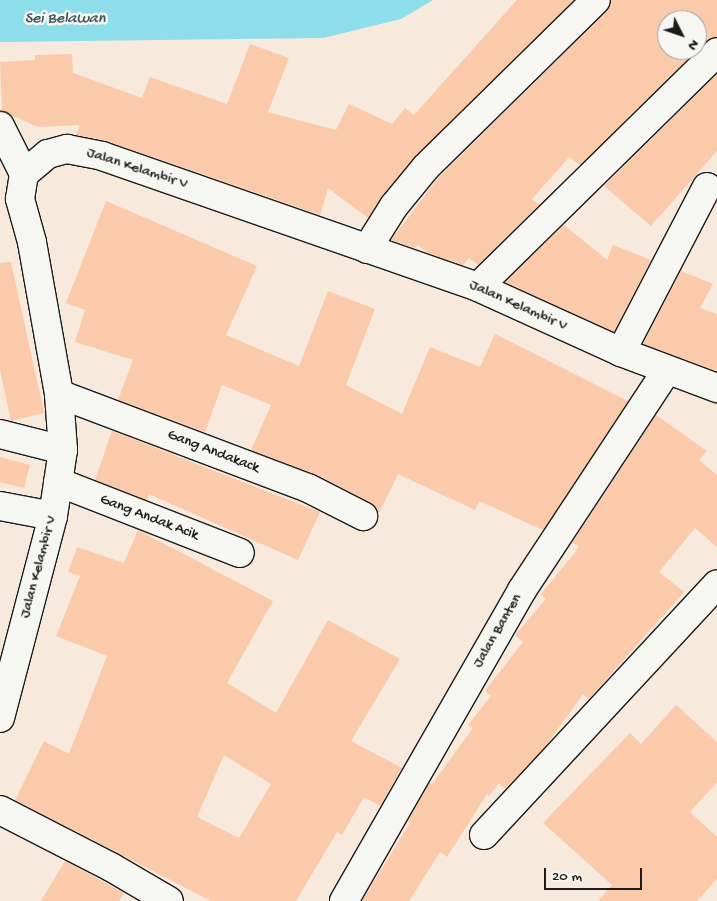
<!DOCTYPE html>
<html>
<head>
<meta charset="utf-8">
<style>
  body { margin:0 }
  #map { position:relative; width:717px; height:901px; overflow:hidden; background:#f7e9dc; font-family:"Gochi Hand",sans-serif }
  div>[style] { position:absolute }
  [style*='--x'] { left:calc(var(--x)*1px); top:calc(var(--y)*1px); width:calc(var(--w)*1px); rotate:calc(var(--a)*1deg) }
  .water>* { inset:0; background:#8dddea }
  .building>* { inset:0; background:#facaaa }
  .roads { filter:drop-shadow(1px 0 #1c1c1c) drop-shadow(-1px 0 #1c1c1c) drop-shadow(0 1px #1c1c1c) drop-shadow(0 -1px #1c1c1c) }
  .minor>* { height:28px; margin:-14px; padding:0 14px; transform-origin:14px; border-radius:14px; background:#f6f6f2 }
  .major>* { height:28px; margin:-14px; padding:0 14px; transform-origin:14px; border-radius:14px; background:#f6f6f2 }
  span { translate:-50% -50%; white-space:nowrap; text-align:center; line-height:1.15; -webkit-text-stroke:5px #f6f6f2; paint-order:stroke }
  .street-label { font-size:15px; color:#1c1c1c }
  .water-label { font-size:16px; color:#3e565a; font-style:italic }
  .north { position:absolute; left:657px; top:10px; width:50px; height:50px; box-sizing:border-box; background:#f6f6f2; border:1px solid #9f9f9c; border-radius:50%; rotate:131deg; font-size:14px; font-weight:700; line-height:20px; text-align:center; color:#1c1c1c }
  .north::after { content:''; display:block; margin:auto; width:18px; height:22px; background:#1c1c1c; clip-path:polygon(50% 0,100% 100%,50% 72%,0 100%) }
  .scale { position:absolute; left:544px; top:868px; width:98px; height:22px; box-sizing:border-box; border:2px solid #1c1c1c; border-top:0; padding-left:6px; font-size:15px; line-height:18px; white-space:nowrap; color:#1c1c1c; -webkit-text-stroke:4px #f6f6f2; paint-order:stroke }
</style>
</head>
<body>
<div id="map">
  <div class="water">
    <i style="clip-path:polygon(0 0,433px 0,401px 19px,323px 38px,0 42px)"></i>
  </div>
  <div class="building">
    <i style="clip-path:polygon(517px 0,574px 0,415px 156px,368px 218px,328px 188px,320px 215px,107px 141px,76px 135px,80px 125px,38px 127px,2px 111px,0 62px,35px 60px,35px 55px,72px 54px,73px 73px,142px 98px,150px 77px,227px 104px,250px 44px,289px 58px,268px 112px,336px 130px,349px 104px,392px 124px,405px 108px,414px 115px)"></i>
    <i style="clip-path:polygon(611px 0,717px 0,717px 37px,706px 41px,697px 50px,697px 20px,667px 20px,667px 50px,697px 50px,580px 165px,569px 157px,532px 199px,539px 205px,478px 265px,469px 258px,463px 265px,427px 253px,418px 245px,415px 248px,391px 240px,438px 178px,607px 11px)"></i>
    <i style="clip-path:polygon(717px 74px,717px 151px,651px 226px,604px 186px)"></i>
    <i style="clip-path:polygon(106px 201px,257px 266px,226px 335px,299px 366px,328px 291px,375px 309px,346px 385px,402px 414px,430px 347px,480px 367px,495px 334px,628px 401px,543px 530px,479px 501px,475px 510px,398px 474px,379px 513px,370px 502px,315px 474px,251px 450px,271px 405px,222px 385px,205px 432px,118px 400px,133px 360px,75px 342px,85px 310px,66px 303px)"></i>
    <i style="clip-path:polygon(564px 225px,607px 260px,613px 245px,651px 260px,614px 332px,505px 282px)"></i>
    <i style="clip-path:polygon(11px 262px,44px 413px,11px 421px,0 370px,0 263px)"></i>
    <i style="clip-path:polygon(681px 271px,713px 284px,700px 308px,717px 314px,717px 371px,643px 344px)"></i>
    <i style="clip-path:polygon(656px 415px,707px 451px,699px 460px,717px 475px,717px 547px,695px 528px,659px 572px,684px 592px,589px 699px,583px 694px,545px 747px,505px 789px,499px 783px,489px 796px,487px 794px,447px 857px,440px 852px,409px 901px,362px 901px,410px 823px,408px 821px,429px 783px,432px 784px,473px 728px,468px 725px,491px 696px,485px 691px,523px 642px,515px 635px,546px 599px,541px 594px,574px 554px,579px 546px,572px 543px)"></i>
    <i style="clip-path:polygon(112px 431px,320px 512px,298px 560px,149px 494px,147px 500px,95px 480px)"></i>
    <i style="clip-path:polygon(0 457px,30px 465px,24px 488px,0 482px)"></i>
    <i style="clip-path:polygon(evenodd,138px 530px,273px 601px,227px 683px,276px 713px,328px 620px,400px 659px,351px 741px,402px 768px,380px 806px,364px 797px,342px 835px,337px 832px,296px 901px,211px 901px,15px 800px,44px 741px,69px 754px,107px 656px,56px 636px,80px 576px,68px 572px,77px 547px,124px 563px,138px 530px,224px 755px,271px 784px,239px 838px,197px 817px,224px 755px)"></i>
    <i style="clip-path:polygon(676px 705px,717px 742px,717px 782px,690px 812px,717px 837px,717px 879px,697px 901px,598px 901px,612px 885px,543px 823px,630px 733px,641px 744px)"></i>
    <i style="clip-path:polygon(65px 861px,124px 893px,119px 901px,41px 901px)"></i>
  </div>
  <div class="roads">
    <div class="minor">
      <i style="--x:0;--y:126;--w:54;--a:63.4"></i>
      <i style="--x:367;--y:249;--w:51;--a:-57.9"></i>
      <i style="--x:394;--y:206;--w:50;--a:-50.6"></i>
      <i style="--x:426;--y:167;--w:238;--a:-44.5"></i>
      <i style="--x:478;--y:287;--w:335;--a:-44.5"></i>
      <i style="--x:621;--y:352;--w:186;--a:-62.5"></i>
      <i style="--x:59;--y:394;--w:266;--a:20.7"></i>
      <i style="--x:308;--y:488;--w:62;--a:27"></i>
      <i style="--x:0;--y:434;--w:65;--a:14.3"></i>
      <i style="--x:58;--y:482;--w:195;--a:21.3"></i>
      <i style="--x:0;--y:506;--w:54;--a:10.7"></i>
      <i style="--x:0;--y:810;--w:125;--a:27.2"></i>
      <i style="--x:111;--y:867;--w:67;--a:30.4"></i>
      <i style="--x:484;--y:835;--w:342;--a:-47.1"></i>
      <i style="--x:344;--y:901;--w:358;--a:-60.2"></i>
      <i style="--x:522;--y:590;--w:263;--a:-56.6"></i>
    </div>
    <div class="major">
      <i style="--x:0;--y:718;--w:209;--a:-75.3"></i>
      <i style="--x:53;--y:516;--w:67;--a:-81.4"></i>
      <i style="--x:63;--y:450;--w:56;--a:-94.1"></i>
      <i style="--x:59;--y:394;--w:154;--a:-100.1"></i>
      <i style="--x:32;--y:242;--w:45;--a:-105.6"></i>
      <i style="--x:20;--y:199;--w:25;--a:-81"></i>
      <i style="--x:24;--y:174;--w:31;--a:-40"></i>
      <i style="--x:48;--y:154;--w:20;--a:-15"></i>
      <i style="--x:67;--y:149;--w:36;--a:11"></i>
      <i style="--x:102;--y:156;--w:398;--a:19.2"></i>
      <i style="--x:478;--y:287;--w:157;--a:24.4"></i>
      <i style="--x:621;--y:352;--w:103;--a:20.6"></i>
    </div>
  </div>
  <div class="street-label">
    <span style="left:137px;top:169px;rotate:18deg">Jalan Kelambir V</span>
    <span style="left:518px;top:306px;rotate:24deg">Jalan Kelambir V</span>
    <span style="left:213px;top:452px;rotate:21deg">Gang Andakack</span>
    <span style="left:149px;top:518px;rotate:21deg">Gang Andak Acik</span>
    <span style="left:39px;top:567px;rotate:-75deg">Jalan Kelambir V</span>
    <span style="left:498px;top:631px;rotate:-60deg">Jalan Banten</span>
  </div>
  <div class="water-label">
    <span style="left:65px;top:20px">Sei Belawan</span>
  </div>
  <div class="north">N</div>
  <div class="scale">20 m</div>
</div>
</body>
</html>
